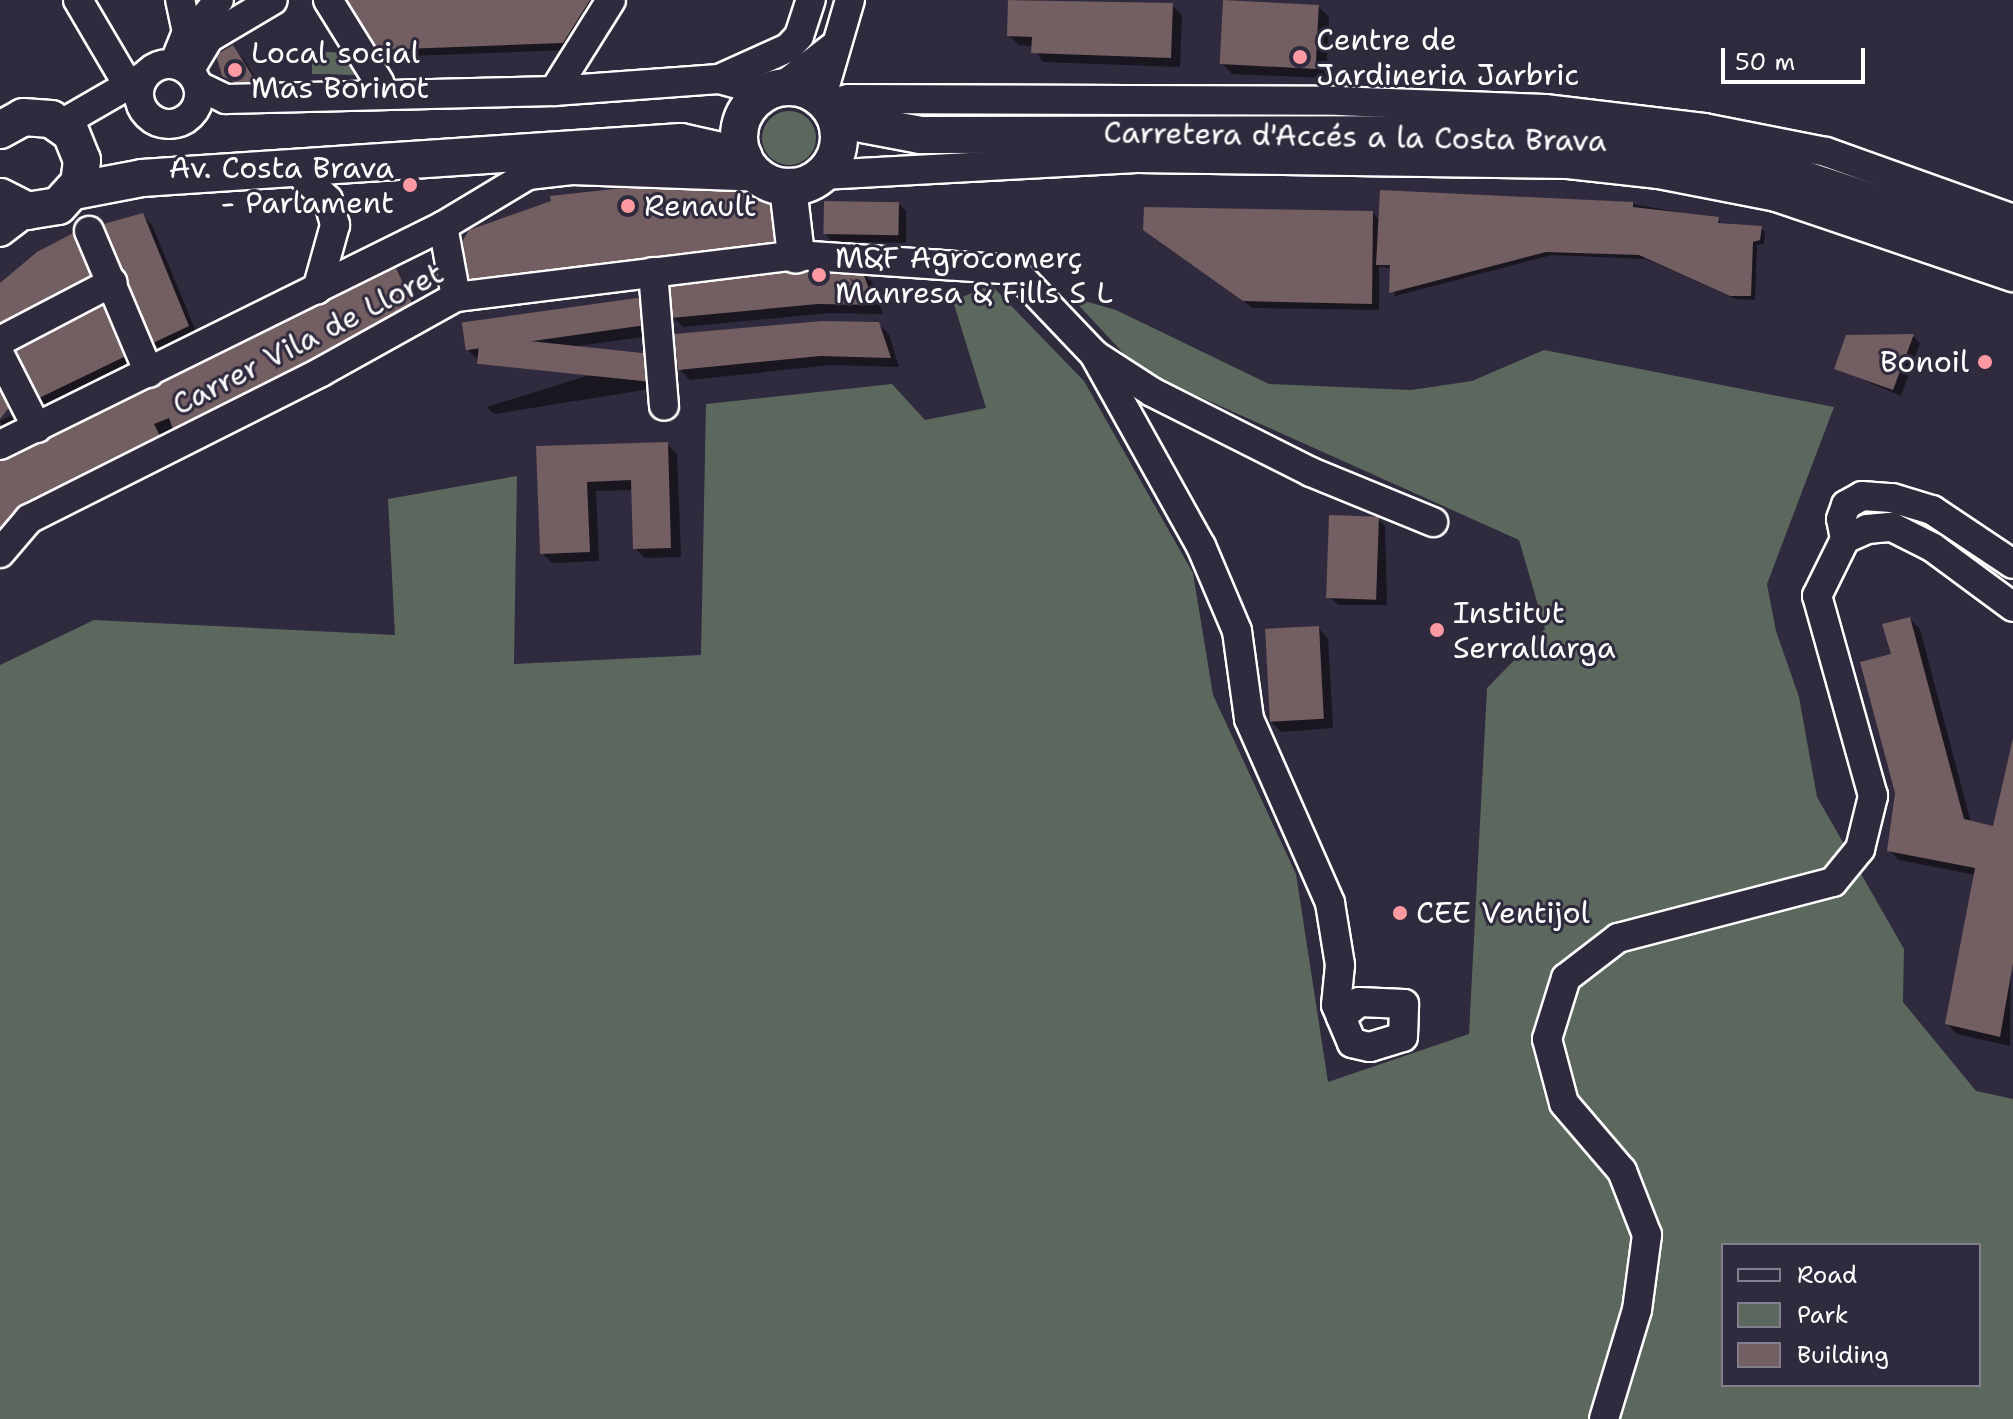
<!DOCTYPE html>
<html>
<head>
<meta charset="utf-8">
<style>
  body { margin:0 }
  #map { position:relative; width:2013px; height:1419px; overflow:hidden; background:#2f2a3d; font-family:"Shantell Sans",sans-serif }
  div>[style] { position:absolute }
  [style*='--x'] { left:calc(var(--x)*1px); top:calc(var(--y)*1px); width:calc(var(--w)*1px); rotate:calc(var(--a)*1deg) }
  .green>* { inset:0; background:#5c685d }
  .round { border-radius:50% }
  .shadow>* { inset:0; background:#0007 }
  .building>* { inset:0; background:#735e61; transform-origin:0 0 }
  .roads { filter:drop-shadow(2px 0 #fff) drop-shadow(-2px 0 #fff) drop-shadow(0 2px #fff) drop-shadow(0 -2px #fff) }
  .minor>* { height:28px; margin:-14px; padding:0 14px; transform-origin:14px; border-radius:14px; background:#2f2a3d }
  .minor>.ring { margin:-14px; padding:0; box-sizing:content-box; background:none; border:28px solid #2f2a3d; border-radius:50% }
  .major>* { height:36px; margin:-18px; padding:0 18px; transform-origin:18px; border-radius:18px; background:#2f2a3d }
  .major>.ring { margin:-18px; padding:0; box-sizing:content-box; background:none; border:36px solid #2f2a3d; border-radius:50% }
  .dots>* { width:22px; height:22px; translate:-50% -50%; box-sizing:border-box; border:4px solid #2f2a3d; border-radius:50% }
  span { translate:-50% -50%; white-space:nowrap; text-align:center; line-height:1.15; -webkit-text-stroke:6px #2f2a3d; paint-order:stroke }
  .poi-label { font-size:30px; color:#fff }
  .left { translate:0 -50%; text-align:left }
  .right { translate:-100% -50%; text-align:right }
  .street-label { font-size:30px; color:#fff }
  .legend { position:absolute; left:1721px; top:1243px; width:260px; height:144px; box-sizing:border-box; background:#2f2a3d; border:2px solid #827f8b; margin:0; padding:10px 14px; list-style:none; font-size:24px; color:#fff }
  .legend li { display:flex; align-items:center; gap:16px; height:40px }
  .legend b { width:40px; border:2px solid #827f8b }
  .scale { position:absolute; left:1721px; top:48px; width:144px; height:36px; box-sizing:border-box; border:4px solid #fff; border-top:0; padding-left:10px; font-size:24px; line-height:28px; white-space:nowrap; color:#fff; -webkit-text-stroke:6px #2f2a3d; paint-order:stroke }
</style>
</head>
<body>
<div id="map">
  <div class="green">
    <i style="clip-path:polygon(312px 51px,345px 53px,356px 75px,312px 74px)"></i>
    <i class="round" style="left:762px;top:111px;width:54px;height:54px"></i>
    <i style="clip-path:polygon(evenodd,991px 285px,1084px 381px,1193px 573px,1213px 695px,1296px 874px,1328px 1082px,1469px 1034px,1487px 688px,1545px 629px,1519px 540px,1138px 369px,1071px 297px,1116px 310px,1269px 384px,1411px 390px,1472px 381px,1544px 350px,1834px 407px,1767px 584px,1776px 631px,1799px 697px,1817px 797px,1904px 949px,1903px 1002px,1976px 1091px,2013px 1099px,2013px 1419px,0 1419px,0 665px,94px 620px,395px 635px,388px 499px,517px 476px,514px 664px,701px 655px,706px 404px,892px 384px,925px 420px,986px 408px,953px 301px,991px 285px,1723px 1245px,1979px 1245px,1979px 1385px,1723px 1385px,1723px 1245px)"></i>
  </div>
  <div class="shadow">
    <i style="clip-path:polygon(348px 0,601px 0,570px 50px,386px 57px)"></i>
    <i style="clip-path:polygon(1010px 0,1172px 5px,1182px 15px,1180px 67px,1043px 62px,1033px 46px,1019px 45px,1009px 35px)"></i>
    <i style="clip-path:polygon(1319px 7px,1329px 17px,1326px 78px,1232px 74px,1222px 63px)"></i>
    <i style="clip-path:polygon(233px 48px,243px 58px,264px 92px,235px 85px,224px 75px)"></i>
    <i style="clip-path:polygon(553px 202px,795px 228px,493px 299px)"></i>
    <i style="clip-path:polygon(899px 204px,906px 211px,906px 243px,832px 241px,825px 233px)"></i>
    <i style="clip-path:polygon(1632px 204px,1718px 219px,1722px 225px,1761px 228px,1765px 232px,1764px 244px,1757px 245px,1755px 300px,1736px 299px,1646px 259px,1552px 255px,1395px 296px,1392px 269px,1379px 266px,1379px 310px,1253px 308px,1145px 230px,1373px 213px,1380px 221px)"></i>
    <i style="clip-path:polygon(142px 215px,152px 225px,198px 336px,164px 352px,148px 339px)"></i>
    <i style="clip-path:polygon(396px 271px,422px 316px,163px 434px,170px 450px,0 552px,0 463px)"></i>
    <i style="clip-path:polygon(861px 272px,872px 282px,883px 314px,829px 313px,683px 327px,673px 317px)"></i>
    <i style="clip-path:polygon(643px 299px,657px 335px,478px 360px,468px 350px)"></i>
    <i style="clip-path:polygon(103px 300px,136px 366px,48px 408px,41px 406px,31px 396px)"></i>
    <i style="clip-path:polygon(878px 324px,889px 334px,899px 367px,831px 365px,690px 380px,680px 370px)"></i>
    <i style="clip-path:polygon(1913px 336px,1920px 343px,1901px 396px,1836px 368px)"></i>
    <i style="clip-path:polygon(651px 356px,656px 388px,494px 414px,487px 407px)"></i>
    <i style="clip-path:polygon(18px 412px,18px 424px,5px 431px,0 421px)"></i>
    <i style="clip-path:polygon(667px 444px,677px 454px,681px 557px,645px 558px,635px 548px,634px 490px,596px 491px,599px 561px,552px 563px,542px 553px,539px 448px)"></i>
    <i style="clip-path:polygon(1378px 519px,1385px 526px,1387px 605px,1338px 605px,1331px 598px)"></i>
    <i style="clip-path:polygon(1910px 619px,1920px 629px,1971px 823px,1995px 828px,2013px 741px,2010px 1046px,1957px 1034px,1947px 1024px,1976px 875px,1899px 860px,1889px 850px,1898px 793px,1894px 656px)"></i>
    <i style="clip-path:polygon(1318px 628px,1328px 638px,1333px 728px,1281px 732px,1271px 722px)"></i>
  </div>
  <div class="building">
    <i style="clip-path:polygon(346px 0,590px 0,563px 43px,377px 50px)"></i>
    <i style="clip-path:polygon(1008px 0,1173px 3px,1171px 58px,1031px 53px,1032px 37px,1007px 36px)"></i>
    <i style="left:1223px;top:0;width:96px;height:64px;rotate:3deg"></i>
    <i style="clip-path:polygon(233px 45px,257px 83px,242px 86px,222px 76px,216px 55px)"></i>
    <i style="clip-path:polygon(650px 185px,749px 191px,780px 211px,776px 251px,594px 264px,476px 285px,465px 278px,463px 240px,469px 230px,551px 201px,550px 196px)"></i>
    <i style="clip-path:polygon(1380px 190px,1633px 202px,1633px 207px,1719px 217px,1718px 223px,1762px 226px,1760px 240px,1753px 242px,1751px 296px,1730px 296px,1639px 255px,1546px 252px,1389px 293px,1390px 265px,1376px 265px)"></i>
    <i style="left:824px;top:201px;width:75px;height:33px;rotate:1deg"></i>
    <i style="clip-path:polygon(1144px 207px,1373px 211px,1372px 304px,1243px 301px,1143px 230px)"></i>
    <i style="clip-path:polygon(143px 213px,189px 326px,153px 343px,146px 340px,100px 225px)"></i>
    <i style="clip-path:polygon(81px 229px,101px 277px,0 332px,0 283px,37px 252px)"></i>
    <i style="clip-path:polygon(396px 268px,413px 305px,320px 363px,175px 435px,169px 418px,154px 424px,162px 440px,23px 505px,0 531px,0 461px)"></i>
    <i style="clip-path:polygon(811px 268px,862px 270px,875px 305px,818px 304px,671px 318px,665px 282px)"></i>
    <i style="clip-path:polygon(103px 297px,129px 347px,126px 356px,37px 399px,7px 348px)"></i>
    <i style="left:644px;top:297px;width:28px;height:184px;rotate:82deg"></i>
    <i style="clip-path:polygon(822px 321px,879px 322px,891px 358px,820px 356px,678px 370px,674px 334px)"></i>
    <i style="clip-path:polygon(1914px 334px,1893px 390px,1834px 369px,1846px 335px)"></i>
    <i style="left:652px;top:354px;width:28px;height:173px;rotate:96deg"></i>
    <i style="clip-path:polygon(0 381px,11px 405px,0 419px)"></i>
    <i style="clip-path:polygon(668px 442px,671px 548px,633px 549px,631px 480px,587px 482px,590px 552px,540px 554px,536px 446px)"></i>
    <i style="left:1329px;top:515px;width:50px;height:83px;rotate:2deg"></i>
    <i style="clip-path:polygon(1910px 617px,1964px 819px,1993px 826px,2013px 738px,2013px 963px,2000px 1037px,1945px 1024px,1975px 868px,1887px 851px,1895px 793px,1860px 662px,1891px 654px,1882px 624px)"></i>
    <i style="left:1319px;top:626px;width:93px;height:54px;rotate:87deg"></i>
  </div>
  <div class="roads">
    <div class="minor">
      <i style="--x:78;--y:0;--w:99;--a:59.5"></i>
      <i style="--x:328;--y:0;--w:97;--a:58.1"></i>
      <i style="--x:197;--y:53;--w:37;--a:-77"></i>
      <i style="--x:205;--y:17;--w:22;--a:-51"></i>
      <i class="ring" style="left:139px;top:64px;width:32px;height:32px"></i>
      <i style="--x:174;--y:64;--w:35;--a:-68"></i>
      <i style="--x:187;--y:32;--w:33;--a:-102"></i>
      <i style="--x:189;--y:71;--w:39;--a:-59"></i>
      <i style="--x:209;--y:38;--w:74;--a:-30.7"></i>
      <i style="--x:719;--y:79;--w:76;--a:-24.2"></i>
      <i style="--x:788;--y:48;--w:16;--a:-47"></i>
      <i style="--x:799;--y:36;--w:38;--a:-72"></i>
      <i style="--x:199;--y:86;--w:30;--a:26"></i>
      <i style="--x:226;--y:99;--w:328;--a:-1.4"></i>
      <i style="--x:554;--y:91;--w:165;--a:-4.2"></i>
      <i style="--x:719;--y:79;--w:50;--a:15.2"></i>
      <i style="--x:781;--y:87;--w:66;--a:-37.6"></i>
      <i style="--x:554;--y:91;--w:107;--a:-57.9"></i>
      <i style="--x:821;--y:99;--w:103;--a:-73.7"></i>
      <i style="--x:827;--y:104;--w:22;--a:-13"></i>
      <i style="--x:848;--y:99;--w:491;--a:0.2"></i>
      <i style="--x:1339;--y:101;--w:206;--a:2.2"></i>
      <i style="--x:1545;--y:109;--w:160;--a:6.8"></i>
      <i style="--x:1704;--y:128;--w:124;--a:11.1"></i>
      <i style="--x:1826;--y:152;--w:199;--a:19.7"></i>
      <i style="--x:61;--y:124;--w:96;--a:-30"></i>
      <i style="--x:295;--y:169;--w:45;--a:43.2"></i>
      <i style="--x:328;--y:200;--w:26;--a:74"></i>
      <i style="--x:335;--y:225;--w:67;--a:105.5"></i>
      <i style="--x:822;--y:175;--w:315;--a:-3.1"></i>
      <i style="--x:1137;--y:158;--w:431;--a:0.8"></i>
      <i style="--x:1568;--y:164;--w:91;--a:6.3"></i>
      <i style="--x:1658;--y:174;--w:120;--a:11"></i>
      <i style="--x:1776;--y:197;--w:250;--a:18.7"></i>
      <i style="--x:443;--y:226;--w:72;--a:79.6"></i>
      <i style="--x:89;--y:231;--w:154;--a:67.1"></i>
      <i style="--x:0;--y:232;--w:35;--a:-37"></i>
      <i style="--x:653;--y:272;--w:134;--a:85.3"></i>
      <i style="--x:0;--y:341;--w:127;--a:-27.6"></i>
      <i style="--x:0;--y:355;--w:82;--a:63.1"></i>
      <i style="--x:1098;--y:357;--w:64;--a:32.9"></i>
      <i style="--x:1152;--y:392;--w:178;--a:26.7"></i>
      <i style="--x:1311;--y:472;--w:132;--a:22.3"></i>
      <i style="--x:0;--y:445;--w:494;--a:-26.3"></i>
      <i style="--x:443;--y:226;--w:99;--a:-31"></i>
      <i style="--x:528;--y:175;--w:44;--a:-6.5"></i>
      <i style="--x:572;--y:170;--w:187;--a:2.1"></i>
      <i style="--x:1845;--y:539;--w:20;--a:-101"></i>
      <i style="--x:1841;--y:519;--w:15;--a:-70"></i>
      <i style="--x:1846;--y:505;--w:18;--a:-29"></i>
      <i style="--x:1862;--y:496;--w:30;--a:4"></i>
      <i style="--x:1892;--y:498;--w:42;--a:16.7"></i>
      <i style="--x:1932;--y:510;--w:97;--a:33.7"></i>
      <i style="--x:0;--y:553;--w:45;--a:-49.5"></i>
      <i style="--x:29;--y:519;--w:327;--a:-26.7"></i>
      <i style="--x:321;--y:372;--w:154;--a:-29.1"></i>
      <i style="--x:456;--y:297;--w:343;--a:-7"></i>
      <i style="--x:796;--y:255;--w:219;--a:3.9"></i>
      <i style="--x:1014;--y:270;--w:116;--a:46.4"></i>
      <i style="--x:1094;--y:354;--w:220;--a:60.9"></i>
      <i style="--x:1201;--y:546;--w:92;--a:67"></i>
      <i style="--x:1237;--y:631;--w:89;--a:82.2"></i>
      <i style="--x:1249;--y:719;--w:201;--a:66.2"></i>
      <i style="--x:1330;--y:903;--w:63;--a:80.8"></i>
      <i style="--x:1340;--y:965;--w:40;--a:95.7"></i>
      <i style="--x:1336;--y:1005;--w:13;--a:67"></i>
      <i style="--x:1341;--y:1017;--w:28;--a:67"></i>
      <i style="--x:1352;--y:1043;--w:18;--a:13"></i>
      <i style="--x:1370;--y:1047;--w:34;--a:-17"></i>
      <i style="--x:1403;--y:1037;--w:33;--a:-88"></i>
      <i style="--x:1404;--y:1004;--w:45;--a:-177.5"></i>
      <i style="--x:1359;--y:1002;--w:23;--a:140"></i>
      <i style="--x:1604;--y:1419;--w:114;--a:-73.2"></i>
      <i style="--x:1637;--y:1310;--w:76;--a:-82.4"></i>
      <i style="--x:1647;--y:1235;--w:69;--a:-111.3"></i>
      <i style="--x:1622;--y:1171;--w:89;--a:-130.5"></i>
      <i style="--x:1564;--y:1103;--w:66;--a:-104.9"></i>
      <i style="--x:1547;--y:1039;--w:64;--a:-72.7"></i>
      <i style="--x:1566;--y:978;--w:66;--a:-37.6"></i>
      <i style="--x:1618;--y:938;--w:222;--a:-14.6"></i>
      <i style="--x:1833;--y:882;--w:43;--a:-50.7"></i>
      <i style="--x:1860;--y:849;--w:55;--a:-76.2"></i>
      <i style="--x:1873;--y:796;--w:208;--a:-105.6"></i>
      <i style="--x:1817;--y:596;--w:64;--a:-63.8"></i>
      <i style="--x:1845;--y:539;--w:24;--a:-24"></i>
      <i style="--x:1867;--y:529;--w:25;--a:-5"></i>
      <i style="--x:1892;--y:527;--w:45;--a:26.6"></i>
      <i style="--x:1932;--y:547;--w:101;--a:36.5"></i>
    </div>
    <div class="major">
      <i class="ring" style="left:739px;top:87px;width:64px;height:64px"></i>
      <i style="--x:836;--y:119;--w:86;--a:10.7"></i>
      <i style="--x:921;--y:135;--w:627;--a:-0.09"></i>
      <i style="--x:1548;--y:134;--w:111;--a:5.1"></i>
      <i style="--x:1659;--y:144;--w:113;--a:12.3"></i>
      <i style="--x:1769;--y:168;--w:257;--a:18.2"></i>
      <i style="--x:0;--y:130;--w:26;--a:-29"></i>
      <i style="--x:23;--y:117;--w:28;--a:4"></i>
      <i style="--x:51;--y:119;--w:24;--a:35"></i>
      <i style="--x:71;--y:133;--w:29;--a:68"></i>
      <i style="--x:82;--y:160;--w:23;--a:97"></i>
      <i style="--x:79;--y:183;--w:31;--a:132"></i>
      <i style="--x:58;--y:206;--w:30;--a:171"></i>
      <i style="--x:28;--y:211;--w:31;--a:-153"></i>
      <i style="--x:788;--y:187;--w:68;--a:83.3"></i>
      <i style="--x:74;--y:191;--w:69;--a:-10.8"></i>
      <i style="--x:142;--y:178;--w:540;--a:-3.82"></i>
      <i style="--x:681;--y:142;--w:64;--a:12.7"></i>
    </div>
  </div>
  <div class="dots">
    <i style="left:1300px;top:57px;background:#ff9aa2"></i>
    <i style="left:235px;top:70px;background:#ff9aa2"></i>
    <i style="left:410px;top:185px;background:#ff9aa2"></i>
    <i style="left:628px;top:206px;background:#ff9aa2"></i>
    <i style="left:819px;top:275px;background:#ff9aa2"></i>
    <i style="left:1985px;top:362px;background:#ff9aa2"></i>
    <i style="left:1437px;top:630px;background:#ff9aa2"></i>
    <i style="left:1400px;top:913px;background:#ff9aa2"></i>
  </div>
  <div class="poi-label">
    <span class="left" style="left:1316px;top:57px">Centre de<br>Jardineria Jarbric</span>
    <span class="left" style="left:251px;top:70px">Local social<br>Mas Borinot</span>
    <span class="right" style="left:394px;top:185px">Av. Costa Brava<br>- Parlament</span>
    <span class="left" style="left:644px;top:206px">Renault</span>
    <span class="left" style="left:835px;top:275px">M&amp;F Agrocomerç<br>Manresa &amp; Fills S L</span>
    <span class="right" style="left:1969px;top:362px">Bonoil</span>
    <span class="left" style="left:1453px;top:630px">Institut<br>Serrallarga</span>
    <span class="left" style="left:1416px;top:913px">CEE Ventijol</span>
  </div>
  <div class="street-label">
    <span style="left:1355px;top:137px;rotate:1deg">Carretera d'Accés a la Costa Brava</span>
    <span style="left:308px;top:339px;rotate:-27deg">Carrer Vila de Lloret</span>
  </div>
  <ul class="legend">
  <li><b style="height:10px;background:#2f2a3d"></b>Road</li>
  <li><b style="height:22px;background:#5c685d"></b>Park</li>
  <li><b style="height:22px;background:#735e61"></b>Building</li>
  </ul>
  <div class="scale">50 m</div>
</div>
</body>
</html>
